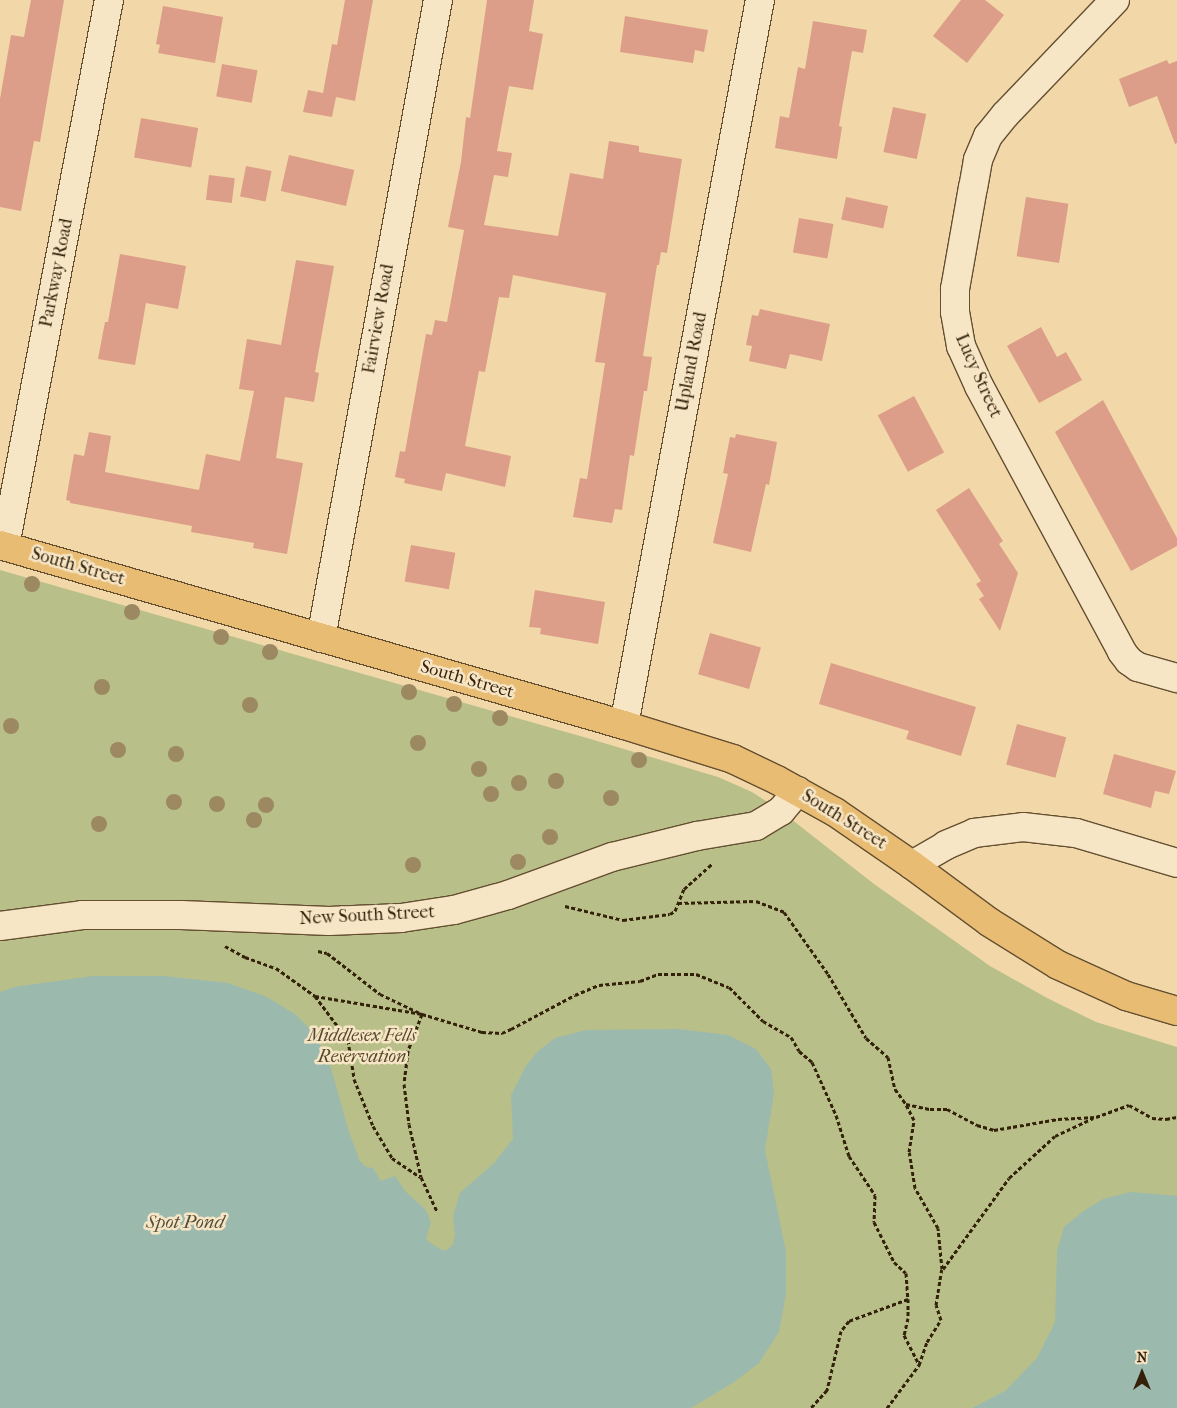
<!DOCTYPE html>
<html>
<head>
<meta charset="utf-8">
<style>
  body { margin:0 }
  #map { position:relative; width:1177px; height:1408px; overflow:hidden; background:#f2d8a8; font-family:"IM FELL French Canon",serif }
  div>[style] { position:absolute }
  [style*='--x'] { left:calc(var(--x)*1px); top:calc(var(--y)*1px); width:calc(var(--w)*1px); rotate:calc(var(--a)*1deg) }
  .green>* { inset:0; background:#b8bf89 }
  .water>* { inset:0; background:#9cb9ad }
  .building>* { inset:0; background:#dc9e88; transform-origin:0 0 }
  .path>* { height:3px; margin-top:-1.5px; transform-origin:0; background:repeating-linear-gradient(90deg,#342109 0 4px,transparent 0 6.5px) }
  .roads { filter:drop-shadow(1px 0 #644f31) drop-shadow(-1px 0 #644f31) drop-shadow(0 1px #644f31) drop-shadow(0 -1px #644f31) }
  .minor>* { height:28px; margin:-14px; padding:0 14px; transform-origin:14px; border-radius:14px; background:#f7e6c6 }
  .major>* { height:28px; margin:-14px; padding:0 14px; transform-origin:14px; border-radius:14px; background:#e9bc74 }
  .trees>* { width:16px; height:16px; margin:-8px; border-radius:50%; background:#9c8962 }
  span { translate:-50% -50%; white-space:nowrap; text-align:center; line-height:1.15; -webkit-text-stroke:5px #f7e6c6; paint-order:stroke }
  .street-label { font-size:18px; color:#342109 }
  .park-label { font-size:18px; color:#554829; font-style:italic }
  .water-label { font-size:19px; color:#534f3a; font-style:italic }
  .north { position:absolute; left:1117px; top:1348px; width:50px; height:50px; -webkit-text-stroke:4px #f7e6c6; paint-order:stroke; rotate:0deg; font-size:14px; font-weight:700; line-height:20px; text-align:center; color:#342109 }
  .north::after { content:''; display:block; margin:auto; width:18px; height:22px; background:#342109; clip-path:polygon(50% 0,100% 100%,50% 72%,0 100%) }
</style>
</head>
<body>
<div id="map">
  <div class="green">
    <i style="clip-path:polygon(0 570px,587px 738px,718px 777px,752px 792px,777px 808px,874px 884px,990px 966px,1047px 998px,1096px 1022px,1177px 1047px,1177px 1408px,0 1408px)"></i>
  </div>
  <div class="water">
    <i style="clip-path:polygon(93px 976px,164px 976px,228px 983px,267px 997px,296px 1015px,312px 1031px,329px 1061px,349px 1132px,360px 1161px,366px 1167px,373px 1168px,381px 1181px,395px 1176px,406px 1192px,426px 1210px,431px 1223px,426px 1238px,429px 1242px,442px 1250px,447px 1250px,453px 1244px,455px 1234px,453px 1216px,460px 1193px,494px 1163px,513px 1139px,511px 1095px,526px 1066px,537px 1052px,555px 1038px,586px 1030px,678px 1029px,728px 1035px,756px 1049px,771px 1069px,774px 1093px,765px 1150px,786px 1252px,786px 1294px,779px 1332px,759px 1363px,734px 1382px,691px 1408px,0 1408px,0 992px,14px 987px)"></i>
    <i style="clip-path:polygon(1131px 1192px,1177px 1196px,1177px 1408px,972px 1408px,1005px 1391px,1037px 1358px,1055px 1322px,1057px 1251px,1064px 1227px,1085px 1210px,1103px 1199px)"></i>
  </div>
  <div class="building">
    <i style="clip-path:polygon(31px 0,64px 0,40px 142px,34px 141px,21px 211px,0 207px,0 99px,11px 35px,24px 37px)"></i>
    <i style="clip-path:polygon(345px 0,373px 0,355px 101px,336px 97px,332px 117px,303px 112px,308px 90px,323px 93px,332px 44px,337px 45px)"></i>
    <i style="clip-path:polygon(487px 0,534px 0,529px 31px,543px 34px,533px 90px,509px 86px,497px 151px,512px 153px,508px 177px,494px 175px,484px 225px,558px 236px,570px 173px,603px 179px,609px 141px,639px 146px,639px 152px,682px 159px,667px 253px,661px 252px,659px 265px,657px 265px,643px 356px,652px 357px,647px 391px,644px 391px,634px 456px,630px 455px,622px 510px,615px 509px,612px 523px,573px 517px,580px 478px,587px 479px,605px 363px,595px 362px,606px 293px,513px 275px,509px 298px,499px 297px,485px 372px,479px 371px,465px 446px,511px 456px,505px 487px,446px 473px,442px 491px,404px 483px,405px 479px,395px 477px,400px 451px,405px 452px,426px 334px,432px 335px,435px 320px,447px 322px,464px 230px,448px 227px,461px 162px,466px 117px,470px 118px)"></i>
    <i style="clip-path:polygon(961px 0,985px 0,1004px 15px,967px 63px,933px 36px)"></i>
    <i style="clip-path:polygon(163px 6px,223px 17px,215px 63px,158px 53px,160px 45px,156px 44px)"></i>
    <i style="clip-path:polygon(625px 16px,708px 30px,704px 52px,695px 50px,693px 63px,620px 52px)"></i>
    <i style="clip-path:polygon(813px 21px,867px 30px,863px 53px,852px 51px,839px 126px,842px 127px,837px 159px,775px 148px,780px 116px,789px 118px,798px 67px,805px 69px)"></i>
    <i style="clip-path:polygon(1167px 60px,1169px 64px,1177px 61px,1177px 143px,1175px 144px,1157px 96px,1129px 107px,1119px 79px)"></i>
    <i style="left:222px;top:64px;width:36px;height:33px;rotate:10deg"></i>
    <i style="left:893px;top:107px;width:34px;height:46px;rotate:12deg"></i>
    <i style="left:141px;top:118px;width:58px;height:40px;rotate:10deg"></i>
    <i style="left:289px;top:155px;width:67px;height:37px;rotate:13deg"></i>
    <i style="left:246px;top:166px;width:26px;height:31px;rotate:11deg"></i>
    <i style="left:209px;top:175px;width:26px;height:25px;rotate:7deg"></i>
    <i style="left:846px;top:197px;width:43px;height:23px;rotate:12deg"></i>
    <i style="left:1026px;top:197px;width:43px;height:60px;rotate:9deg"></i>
    <i style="left:799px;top:218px;width:35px;height:35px;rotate:10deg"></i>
    <i style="clip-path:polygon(120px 254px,186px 266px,178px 309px,146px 303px,135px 365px,98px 359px,105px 322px,108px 322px)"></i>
    <i style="clip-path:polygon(296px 260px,334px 266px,315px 372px,319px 373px,314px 402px,285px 397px,276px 458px,303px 463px,287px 554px,253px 548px,254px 543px,191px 532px,192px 526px,70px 503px,70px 501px,66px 500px,74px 454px,84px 456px,89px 432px,111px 436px,105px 472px,199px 490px,206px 454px,240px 461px,254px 391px,239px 389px,247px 339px,281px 345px)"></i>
    <i style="clip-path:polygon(760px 309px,830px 324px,822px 361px,790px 354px,786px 369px,749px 361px,752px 346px,746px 345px,752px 315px,758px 316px)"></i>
    <i style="clip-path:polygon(1041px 327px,1057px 357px,1066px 352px,1082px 380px,1039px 403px,1007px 346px)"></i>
    <i style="left:914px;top:396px;width:64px;height:41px;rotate:62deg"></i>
    <i style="clip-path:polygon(1103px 400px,1177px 538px,1177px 546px,1131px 571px,1055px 432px)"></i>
    <i style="clip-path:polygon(736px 434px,777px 442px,769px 485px,766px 484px,751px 552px,713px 543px,728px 474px,723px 473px,730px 437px,735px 438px)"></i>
    <i style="clip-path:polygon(969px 488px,1003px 541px,999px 544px,1018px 573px,1000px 631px,979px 599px,984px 596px,976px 584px,981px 581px,936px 510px)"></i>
    <i style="left:411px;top:545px;width:45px;height:37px;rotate:10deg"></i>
    <i style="clip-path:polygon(535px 590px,605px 602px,598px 644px,540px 634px,541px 628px,529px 627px)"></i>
    <i style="left:710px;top:633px;width:53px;height:43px;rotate:16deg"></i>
    <i style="clip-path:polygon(831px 663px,976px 707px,961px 756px,906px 739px,909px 731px,819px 704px)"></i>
    <i style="left:1017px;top:724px;width:51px;height:42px;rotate:15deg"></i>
    <i style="clip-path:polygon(1114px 754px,1176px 771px,1169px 794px,1155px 791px,1151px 808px,1103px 794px)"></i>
  </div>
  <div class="path">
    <i style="--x:678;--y:903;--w:78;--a:-1.5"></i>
    <i style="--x:756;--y:901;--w:30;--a:21"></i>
    <i style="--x:784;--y:912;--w:76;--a:54.6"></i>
    <i style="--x:828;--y:974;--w:74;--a:59.3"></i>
    <i style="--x:866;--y:1038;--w:29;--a:41"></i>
    <i style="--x:888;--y:1057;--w:33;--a:78"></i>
    <i style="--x:895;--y:1089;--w:19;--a:54"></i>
    <i style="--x:906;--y:1104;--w:25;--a:12"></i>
    <i style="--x:930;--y:1109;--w:17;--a:0"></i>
    <i style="--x:947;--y:1109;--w:34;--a:28"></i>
    <i style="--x:977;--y:1125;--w:18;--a:16"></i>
    <i style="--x:994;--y:1130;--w:65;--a:-9.8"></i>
    <i style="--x:1058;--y:1119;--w:38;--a:-3"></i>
    <i style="--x:1096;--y:1117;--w:35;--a:-20"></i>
    <i style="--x:1129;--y:1105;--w:26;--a:29"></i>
    <i style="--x:1152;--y:1118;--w:14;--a:4"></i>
    <i style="--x:1166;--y:1119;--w:11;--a:-10"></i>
    <i style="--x:565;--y:906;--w:60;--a:13.6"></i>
    <i style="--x:623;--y:920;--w:47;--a:-7.3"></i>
    <i style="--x:670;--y:914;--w:6;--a:-31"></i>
    <i style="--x:675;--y:911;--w:24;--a:-68"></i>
    <i style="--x:684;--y:889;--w:38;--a:-42"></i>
    <i style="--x:225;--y:946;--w:23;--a:29"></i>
    <i style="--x:245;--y:957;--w:33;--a:20"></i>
    <i style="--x:276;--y:968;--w:48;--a:35.7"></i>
    <i style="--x:315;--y:996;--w:109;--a:9.5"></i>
    <i style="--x:422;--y:1014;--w:40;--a:111"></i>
    <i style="--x:408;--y:1051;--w:33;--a:97"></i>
    <i style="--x:404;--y:1084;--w:40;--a:82.9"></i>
    <i style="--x:409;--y:1124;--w:54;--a:77.2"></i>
    <i style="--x:421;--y:1177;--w:38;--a:65"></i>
    <i style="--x:318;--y:951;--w:9;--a:13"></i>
    <i style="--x:327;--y:953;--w:67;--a:37.7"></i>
    <i style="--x:380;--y:994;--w:47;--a:25.5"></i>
    <i style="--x:422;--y:1014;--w:63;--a:16.7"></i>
    <i style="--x:482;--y:1032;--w:20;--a:3"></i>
    <i style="--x:502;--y:1033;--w:10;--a:-24"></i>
    <i style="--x:511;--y:1029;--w:72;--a:-28"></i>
    <i style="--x:575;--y:995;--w:26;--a:-23"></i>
    <i style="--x:599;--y:985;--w:41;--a:-5.6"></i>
    <i style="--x:640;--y:981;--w:19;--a:-21"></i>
    <i style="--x:658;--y:974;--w:38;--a:0"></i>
    <i style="--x:696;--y:974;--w:35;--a:22"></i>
    <i style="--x:729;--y:987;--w:48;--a:45"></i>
    <i style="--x:763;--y:1021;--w:32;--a:30"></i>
    <i style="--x:791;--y:1037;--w:16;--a:60"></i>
    <i style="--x:799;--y:1051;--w:17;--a:40"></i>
    <i style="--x:812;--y:1062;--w:58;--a:65.6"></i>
    <i style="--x:836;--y:1115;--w:43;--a:72.4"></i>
    <i style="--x:849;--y:1156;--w:47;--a:56.3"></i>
    <i style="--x:875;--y:1195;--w:27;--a:92"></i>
    <i style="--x:874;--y:1222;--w:45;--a:63.4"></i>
    <i style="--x:894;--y:1262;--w:16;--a:43"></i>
    <i style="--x:906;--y:1273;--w:26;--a:86"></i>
    <i style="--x:908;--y:1299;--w:63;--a:159.6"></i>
    <i style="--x:849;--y:1321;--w:13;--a:129"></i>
    <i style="--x:841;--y:1331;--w:61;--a:103.3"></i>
    <i style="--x:827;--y:1390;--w:24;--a:132"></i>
    <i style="--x:315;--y:996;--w:55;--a:53.1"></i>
    <i style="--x:348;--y:1040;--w:39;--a:81"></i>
    <i style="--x:354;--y:1079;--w:51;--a:68"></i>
    <i style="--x:373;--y:1126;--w:37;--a:59"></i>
    <i style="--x:392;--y:1158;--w:34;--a:34"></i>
    <i style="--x:943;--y:1269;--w:112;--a:-54"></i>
    <i style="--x:1009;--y:1178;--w:62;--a:-42.4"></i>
    <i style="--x:1055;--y:1136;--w:42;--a:-25.3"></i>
    <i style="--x:908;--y:1299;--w:19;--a:90"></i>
    <i style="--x:908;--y:1318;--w:17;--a:103"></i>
    <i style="--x:904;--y:1335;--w:34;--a:63"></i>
    <i style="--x:887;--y:1408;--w:54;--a:-53.3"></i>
    <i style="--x:919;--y:1365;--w:24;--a:-71"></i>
    <i style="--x:927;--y:1342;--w:26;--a:-58"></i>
    <i style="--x:941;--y:1320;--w:16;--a:-108"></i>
    <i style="--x:936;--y:1305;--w:36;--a:-81"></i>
    <i style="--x:942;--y:1269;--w:41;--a:-95.6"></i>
    <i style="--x:938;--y:1228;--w:46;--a:-119.9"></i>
    <i style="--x:915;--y:1188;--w:36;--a:-99"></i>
    <i style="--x:909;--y:1152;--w:32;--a:-81"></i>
    <i style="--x:914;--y:1120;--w:18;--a:-117"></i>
  </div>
  <div class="roads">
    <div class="minor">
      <i style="--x:1115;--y:0;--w:159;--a:133.7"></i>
      <i style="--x:1005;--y:115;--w:27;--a:129"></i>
      <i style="--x:988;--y:136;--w:26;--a:113"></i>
      <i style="--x:978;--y:160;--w:27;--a:100"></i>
      <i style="--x:973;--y:187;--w:104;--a:100"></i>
      <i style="--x:955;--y:289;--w:23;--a:90"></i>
      <i style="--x:955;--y:312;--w:35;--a:80"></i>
      <i style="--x:961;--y:346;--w:44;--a:65.8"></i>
      <i style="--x:979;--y:386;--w:302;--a:61.7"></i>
      <i style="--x:1122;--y:652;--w:11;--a:52"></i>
      <i style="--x:1129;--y:661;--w:11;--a:34"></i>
      <i style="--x:1138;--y:667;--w:41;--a:15.8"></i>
      <i style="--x:5;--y:546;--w:556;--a:-79.22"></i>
      <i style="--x:321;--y:638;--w:649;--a:-79.61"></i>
      <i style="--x:624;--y:725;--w:738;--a:-79.38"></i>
      <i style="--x:912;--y:865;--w:39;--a:-30"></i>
      <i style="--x:946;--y:845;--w:30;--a:-23"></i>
      <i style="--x:974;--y:833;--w:49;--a:-7"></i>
      <i style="--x:1023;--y:827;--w:53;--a:6.5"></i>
      <i style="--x:1076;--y:833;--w:105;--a:16.5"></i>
      <i style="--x:0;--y:926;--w:83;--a:-7.6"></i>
      <i style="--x:82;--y:915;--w:99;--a:0"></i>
      <i style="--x:181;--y:915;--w:148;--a:2.3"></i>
      <i style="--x:329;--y:921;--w:72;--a:-2.4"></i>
      <i style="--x:401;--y:918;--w:54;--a:-8.6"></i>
      <i style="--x:454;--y:910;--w:56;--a:-15.5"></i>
      <i style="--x:508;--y:895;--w:111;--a:-20.1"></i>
      <i style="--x:612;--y:857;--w:88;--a:-13.9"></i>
      <i style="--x:697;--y:836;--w:60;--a:-9.6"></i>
      <i style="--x:756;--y:826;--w:29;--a:-31"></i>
      <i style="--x:781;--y:811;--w:26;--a:-50"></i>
    </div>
    <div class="major">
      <i style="--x:0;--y:545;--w:649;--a:16.09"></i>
      <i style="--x:624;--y:725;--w:114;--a:17.3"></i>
      <i style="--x:733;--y:759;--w:49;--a:25.5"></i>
      <i style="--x:777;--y:780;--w:66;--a:28.9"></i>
      <i style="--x:835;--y:812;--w:93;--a:34.5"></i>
      <i style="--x:912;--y:865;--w:96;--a:36.5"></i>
      <i style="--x:989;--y:922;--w:81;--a:31.9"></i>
      <i style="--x:1058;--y:965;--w:75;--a:24.5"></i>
      <i style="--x:1126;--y:996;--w:53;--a:16.4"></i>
    </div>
  </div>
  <div class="trees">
    <i style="left:32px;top:584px"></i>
    <i style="left:132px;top:612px"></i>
    <i style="left:221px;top:637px"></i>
    <i style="left:270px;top:652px"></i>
    <i style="left:102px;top:687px"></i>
    <i style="left:409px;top:692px"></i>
    <i style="left:454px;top:704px"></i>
    <i style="left:250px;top:705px"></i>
    <i style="left:500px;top:718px"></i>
    <i style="left:11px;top:726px"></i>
    <i style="left:418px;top:743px"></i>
    <i style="left:118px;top:750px"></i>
    <i style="left:176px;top:754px"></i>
    <i style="left:639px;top:760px"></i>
    <i style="left:479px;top:769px"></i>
    <i style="left:556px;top:781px"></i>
    <i style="left:519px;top:783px"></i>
    <i style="left:491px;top:794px"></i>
    <i style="left:611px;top:798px"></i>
    <i style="left:174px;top:802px"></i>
    <i style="left:217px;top:804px"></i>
    <i style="left:266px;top:805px"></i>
    <i style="left:254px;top:820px"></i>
    <i style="left:99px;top:824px"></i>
    <i style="left:550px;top:837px"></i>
    <i style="left:518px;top:862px"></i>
    <i style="left:413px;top:865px"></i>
  </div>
  <div class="street-label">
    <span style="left:57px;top:273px;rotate:-79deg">Parkway Road</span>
    <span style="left:379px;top:319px;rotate:-80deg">Fairview Road</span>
    <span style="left:692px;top:362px;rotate:-79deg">Upland Road</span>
    <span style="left:978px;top:376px;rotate:66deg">Lucy Street</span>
    <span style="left:78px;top:567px;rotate:16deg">South Street</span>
    <span style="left:467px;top:680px;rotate:16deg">South Street</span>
    <span style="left:844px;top:820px;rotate:32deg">South Street</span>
    <span style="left:367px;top:916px;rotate:-3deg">New South Street</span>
  </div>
  <div class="park-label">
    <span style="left:362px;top:1047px">Middlesex Fells<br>Reservation</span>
  </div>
  <div class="water-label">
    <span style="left:185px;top:1223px">Spot Pond</span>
  </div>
  <div class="north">N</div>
</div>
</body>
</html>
